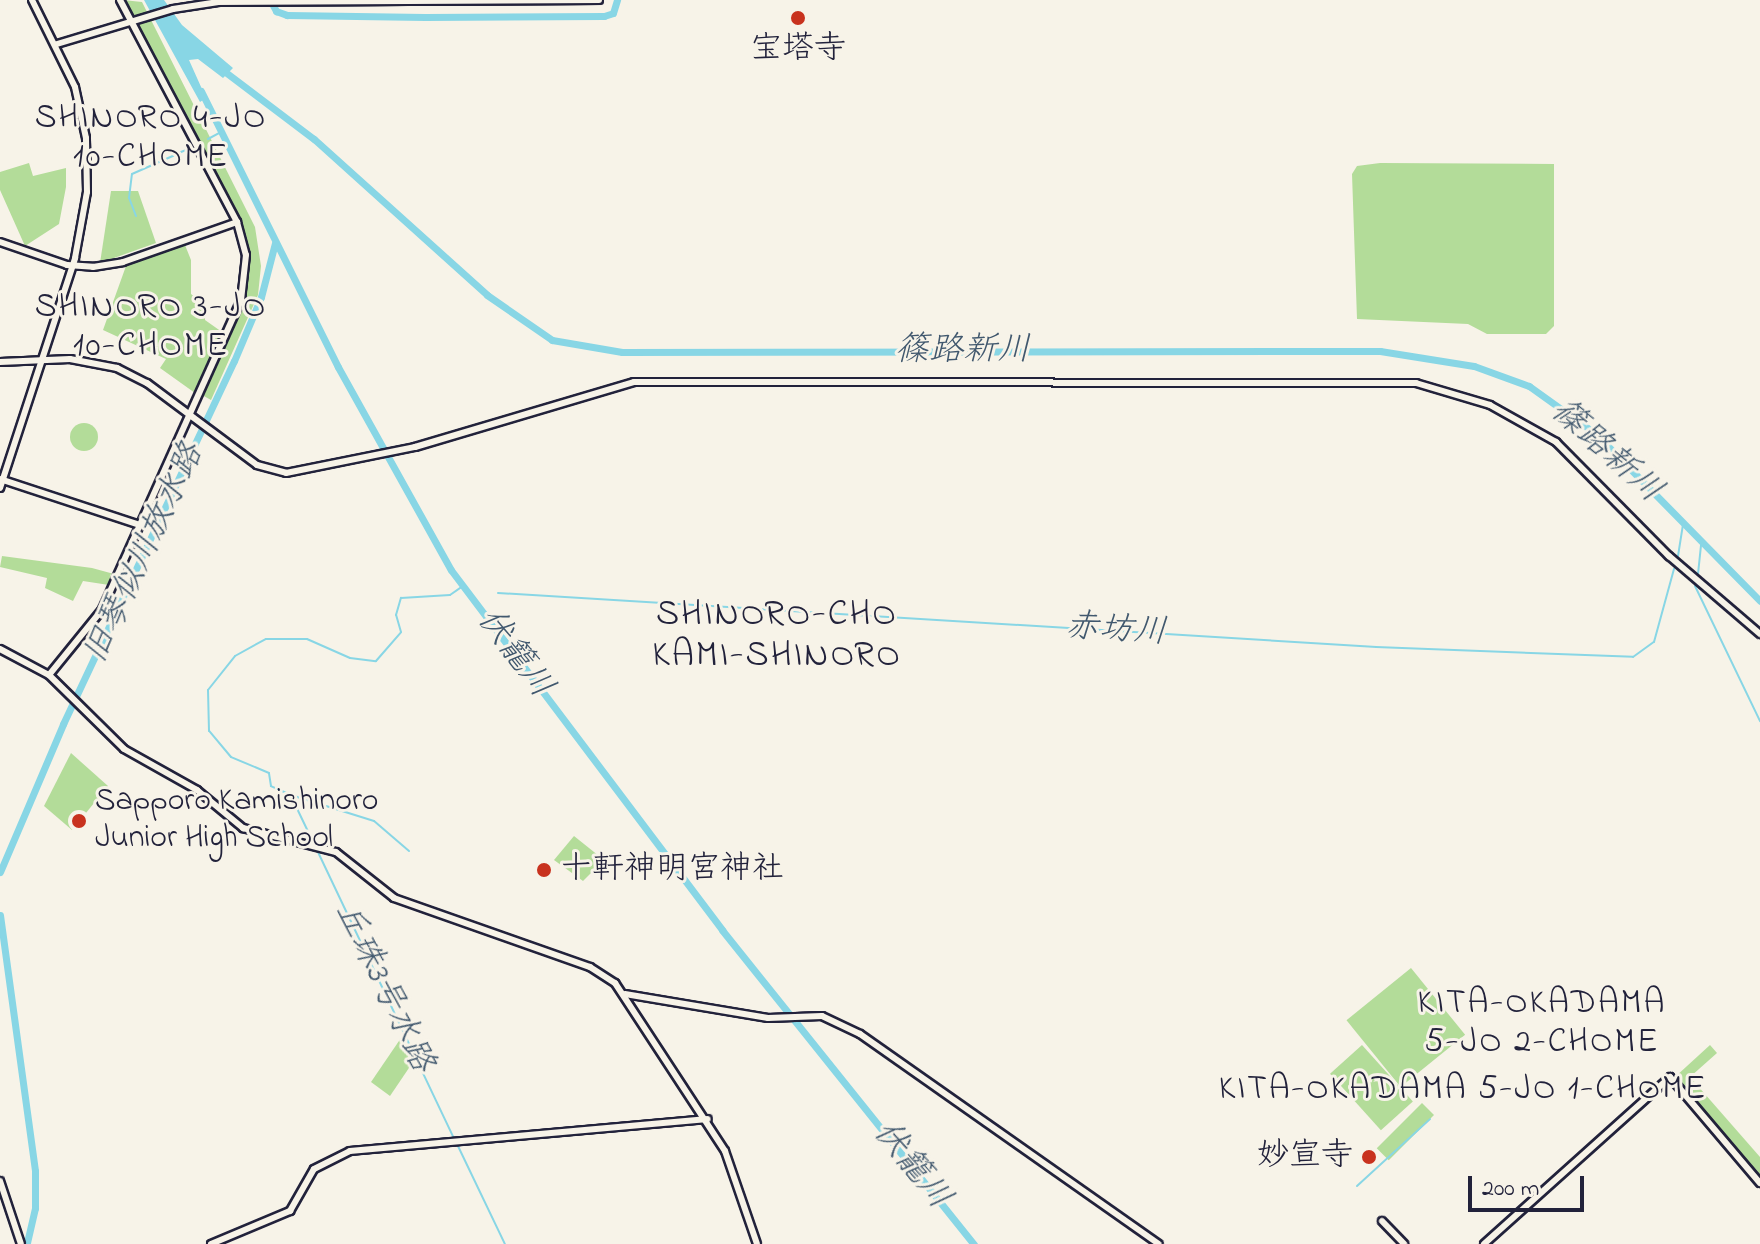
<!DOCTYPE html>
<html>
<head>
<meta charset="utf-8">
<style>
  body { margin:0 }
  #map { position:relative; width:1760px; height:1244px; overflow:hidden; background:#f7f3e8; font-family:"Indie Flower","Klee One",sans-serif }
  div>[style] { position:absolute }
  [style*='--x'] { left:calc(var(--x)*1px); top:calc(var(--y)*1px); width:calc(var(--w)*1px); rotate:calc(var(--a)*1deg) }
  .green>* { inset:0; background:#b3dc99; transform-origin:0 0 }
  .round { border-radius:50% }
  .water>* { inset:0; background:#88d6e5 }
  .stream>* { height:2px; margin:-1px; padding:0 1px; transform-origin:1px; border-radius:1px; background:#88d6e5 }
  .river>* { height:7px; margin:-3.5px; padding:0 3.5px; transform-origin:3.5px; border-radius:3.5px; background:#88d6e5 }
  .roads { filter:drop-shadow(2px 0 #22223b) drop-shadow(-2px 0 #22223b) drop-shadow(0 2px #22223b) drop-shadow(0 -2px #22223b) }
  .secondary>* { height:6px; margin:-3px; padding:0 3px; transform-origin:3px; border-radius:3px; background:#f7f3e8 }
  .dots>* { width:22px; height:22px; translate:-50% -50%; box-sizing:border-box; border:4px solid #f7f3e8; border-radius:50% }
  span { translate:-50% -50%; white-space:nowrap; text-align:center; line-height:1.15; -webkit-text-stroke:6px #f7f3e8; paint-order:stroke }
  .poi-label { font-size:32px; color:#22223b }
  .left { translate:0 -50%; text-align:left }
  .right { translate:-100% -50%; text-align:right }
  .neighbourhood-label { font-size:34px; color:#22223b; letter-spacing:2px }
  .water-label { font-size:34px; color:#41586e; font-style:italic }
  .quarter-label { font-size:36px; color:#22223b; letter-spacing:2px }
  .scale { position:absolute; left:1468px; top:1176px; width:116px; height:36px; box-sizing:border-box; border:4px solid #22223b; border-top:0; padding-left:10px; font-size:24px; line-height:28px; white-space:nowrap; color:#22223b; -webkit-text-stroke:6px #f7f3e8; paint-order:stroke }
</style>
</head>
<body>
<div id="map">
  <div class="green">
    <i style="clip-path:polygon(123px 0,142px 2px,255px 227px,261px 266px,258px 295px,211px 400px,202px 395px,241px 309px,249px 254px,235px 211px)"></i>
    <i style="clip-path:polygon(29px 163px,33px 176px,66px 168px,66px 187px,59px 224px,25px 246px,0 190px,0 172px)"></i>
    <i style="clip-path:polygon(1380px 163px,1554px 164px,1554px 326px,1546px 334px,1487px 334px,1468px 324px,1357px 319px,1352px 174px,1357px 166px)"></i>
    <i style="clip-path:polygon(111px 191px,138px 191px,156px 243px,100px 263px)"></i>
    <i style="clip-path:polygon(185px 245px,191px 260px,191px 294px,205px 305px,205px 320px,222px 332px,195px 393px,160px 368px,166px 359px,103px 330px,126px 266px)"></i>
    <i class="round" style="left:70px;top:423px;width:28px;height:28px"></i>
    <i style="clip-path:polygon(2px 556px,92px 568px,114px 574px,109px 585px,83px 581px,73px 601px,45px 588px,47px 578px,0 567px)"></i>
    <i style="clip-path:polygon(71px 753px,108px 786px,72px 830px,44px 806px)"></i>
    <i style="clip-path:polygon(574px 836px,604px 860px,583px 881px,554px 860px)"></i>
    <i style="left:1411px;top:968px;width:86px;height:83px;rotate:51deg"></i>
    <i style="clip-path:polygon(401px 1038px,413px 1062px,390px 1096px,371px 1082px)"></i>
    <i style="left:1362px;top:1045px;width:76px;height:43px;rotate:48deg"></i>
    <i style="clip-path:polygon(1710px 1045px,1717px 1053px,1690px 1077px,1760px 1157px,1760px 1176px,1675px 1077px)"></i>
    <i style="left:1422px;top:1103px;width:17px;height:64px;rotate:45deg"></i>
  </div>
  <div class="water">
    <i style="clip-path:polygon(144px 0,164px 0,182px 25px,233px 68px,223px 78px,198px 59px,189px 60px,206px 98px,200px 102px)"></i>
  </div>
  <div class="stream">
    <i style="--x:208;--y:139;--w:15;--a:-28"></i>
    <i style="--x:181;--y:152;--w:11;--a:-22"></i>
    <i style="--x:136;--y:216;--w:19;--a:-111"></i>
    <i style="--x:129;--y:198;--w:24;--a:-83"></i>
    <i style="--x:132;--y:174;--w:47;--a:-23.8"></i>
    <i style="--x:1678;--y:556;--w:30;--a:-81"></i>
    <i style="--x:1698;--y:574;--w:31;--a:-84"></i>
    <i style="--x:1695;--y:586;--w:150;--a:64.3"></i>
    <i style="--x:498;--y:593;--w:880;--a:3.52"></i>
    <i style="--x:1376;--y:647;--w:257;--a:2.2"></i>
    <i style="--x:1633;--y:657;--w:26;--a:-36"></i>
    <i style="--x:1654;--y:642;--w:76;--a:-74.7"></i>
    <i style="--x:291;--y:796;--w:53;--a:64.4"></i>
    <i style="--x:317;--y:850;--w:319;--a:64.6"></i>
    <i style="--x:409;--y:851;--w:46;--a:-139.4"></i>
    <i style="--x:374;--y:821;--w:87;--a:-162.6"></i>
    <i style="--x:291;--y:795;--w:22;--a:-156"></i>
    <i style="--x:271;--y:786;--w:13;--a:-99"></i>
    <i style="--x:269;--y:773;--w:41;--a:-157.2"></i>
    <i style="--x:231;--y:757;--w:34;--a:-130"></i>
    <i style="--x:209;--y:731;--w:41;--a:-91.4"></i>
    <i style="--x:208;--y:690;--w:43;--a:-51.5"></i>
    <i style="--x:235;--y:656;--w:35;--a:-29"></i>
    <i style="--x:266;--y:639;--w:41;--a:0"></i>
    <i style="--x:307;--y:639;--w:47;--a:23.8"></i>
    <i style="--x:350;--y:658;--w:26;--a:7"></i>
    <i style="--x:376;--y:661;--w:38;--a:-49"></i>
    <i style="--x:401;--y:632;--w:18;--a:-106"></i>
    <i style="--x:396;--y:615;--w:18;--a:-74"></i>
    <i style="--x:401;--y:598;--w:49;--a:-3.5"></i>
    <i style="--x:450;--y:595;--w:16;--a:-35"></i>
    <i style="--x:457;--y:1144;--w:111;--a:64.4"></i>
    <i style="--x:1357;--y:1186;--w:99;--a:-42.5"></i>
  </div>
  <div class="river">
    <i style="--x:270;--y:0;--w:13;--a:61"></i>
    <i style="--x:276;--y:11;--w:12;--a:20"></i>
    <i style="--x:287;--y:15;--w:138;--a:0.8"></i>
    <i style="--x:425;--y:17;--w:179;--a:-0.3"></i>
    <i style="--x:604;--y:16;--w:9;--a:-18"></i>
    <i style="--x:613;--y:13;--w:14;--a:-73"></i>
    <i style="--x:220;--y:68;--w:118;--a:37.1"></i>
    <i style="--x:314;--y:139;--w:233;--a:42"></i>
    <i style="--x:487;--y:295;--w:79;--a:34.7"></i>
    <i style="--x:552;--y:340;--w:71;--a:9.7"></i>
    <i style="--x:622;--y:352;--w:758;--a:-0.08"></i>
    <i style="--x:1380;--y:351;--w:95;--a:9.1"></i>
    <i style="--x:1474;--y:366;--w:59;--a:20"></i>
    <i style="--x:1529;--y:386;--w:82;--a:35.6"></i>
    <i style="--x:1596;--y:434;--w:234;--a:45.5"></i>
    <i style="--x:201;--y:91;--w:308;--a:63.6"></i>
    <i style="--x:338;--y:367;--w:232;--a:60.9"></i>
    <i style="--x:451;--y:570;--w:451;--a:53"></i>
    <i style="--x:722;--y:930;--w:403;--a:51.3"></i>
    <i style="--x:0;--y:872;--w:161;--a:-66.9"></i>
    <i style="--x:63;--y:724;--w:401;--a:-64.8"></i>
    <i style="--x:234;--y:361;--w:69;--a:-67.1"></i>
    <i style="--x:261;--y:297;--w:56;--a:-75.5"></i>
    <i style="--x:0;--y:915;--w:258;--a:82.2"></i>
    <i style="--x:35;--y:1171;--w:37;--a:90"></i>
    <i style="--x:35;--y:1208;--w:37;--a:103"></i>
  </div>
  <div class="roads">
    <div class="secondary">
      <i style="--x:120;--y:0;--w:251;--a:62.2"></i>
      <i style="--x:57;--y:44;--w:121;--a:-16.8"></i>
      <i style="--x:173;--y:9;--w:46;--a:-8.8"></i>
      <i style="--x:218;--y:2;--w:381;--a:-0.3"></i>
      <i style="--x:0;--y:242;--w:71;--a:18.9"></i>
      <i style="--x:67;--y:265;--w:26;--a:4"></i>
      <i style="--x:93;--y:267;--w:30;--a:-9"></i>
      <i style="--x:123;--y:262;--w:121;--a:-19.3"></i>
      <i style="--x:237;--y:222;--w:34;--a:75"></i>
      <i style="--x:246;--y:255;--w:45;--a:96.3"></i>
      <i style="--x:241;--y:300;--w:341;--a:114.2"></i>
      <i style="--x:101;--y:611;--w:82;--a:129.1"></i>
      <i style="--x:0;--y:362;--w:70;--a:-2.5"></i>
      <i style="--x:70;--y:359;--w:48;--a:10.8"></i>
      <i style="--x:117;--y:368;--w:34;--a:27"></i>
      <i style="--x:147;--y:383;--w:137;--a:36.7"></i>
      <i style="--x:257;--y:465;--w:30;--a:15"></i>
      <i style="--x:286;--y:473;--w:132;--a:-11.4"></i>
      <i style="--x:415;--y:447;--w:228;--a:-16.5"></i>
      <i style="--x:634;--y:382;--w:782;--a:0.07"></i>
      <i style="--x:1416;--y:383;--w:77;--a:16.6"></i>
      <i style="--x:1490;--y:405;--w:76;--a:29.3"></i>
      <i style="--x:1556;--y:442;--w:161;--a:45.3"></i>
      <i style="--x:1669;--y:556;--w:120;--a:40.6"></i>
      <i style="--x:0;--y:479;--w:147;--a:18.2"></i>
      <i style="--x:0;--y:488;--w:242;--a:-71.9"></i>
      <i style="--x:75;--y:258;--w:67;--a:-79.7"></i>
      <i style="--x:87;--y:192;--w:54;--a:-91.1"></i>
      <i style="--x:86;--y:138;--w:52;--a:-102.2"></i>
      <i style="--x:75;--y:87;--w:97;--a:-116.3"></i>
      <i style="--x:0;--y:649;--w:55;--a:28"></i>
      <i style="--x:49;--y:675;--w:105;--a:44.6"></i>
      <i style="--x:124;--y:749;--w:84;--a:29.3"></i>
      <i style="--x:197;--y:790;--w:60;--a:39.6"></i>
      <i style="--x:243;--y:828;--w:96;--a:14.5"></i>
      <i style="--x:336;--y:852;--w:74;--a:38.4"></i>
      <i style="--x:394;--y:898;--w:208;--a:19.4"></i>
      <i style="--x:590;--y:967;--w:30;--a:33"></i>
      <i style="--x:615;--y:983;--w:201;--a:56.8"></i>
      <i style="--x:725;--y:1151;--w:98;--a:71"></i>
      <i style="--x:625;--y:994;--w:145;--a:9.5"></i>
      <i style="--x:768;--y:1018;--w:54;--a:-2.1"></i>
      <i style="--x:822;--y:1016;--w:42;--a:25.3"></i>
      <i style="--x:860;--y:1034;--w:365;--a:35.1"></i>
      <i style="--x:0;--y:1181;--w:66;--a:71.6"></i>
      <i style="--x:1382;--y:1221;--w:32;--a:46"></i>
      <i style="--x:211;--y:1244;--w:86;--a:-22.7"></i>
      <i style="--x:290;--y:1211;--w:48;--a:-60.3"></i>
      <i style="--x:314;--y:1169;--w:40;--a:-26.6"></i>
      <i style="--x:350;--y:1151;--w:359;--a:-5.1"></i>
      <i style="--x:1484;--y:1244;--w:250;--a:-41.9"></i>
      <i style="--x:1670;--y:1077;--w:139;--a:49.7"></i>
    </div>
  </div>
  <div class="dots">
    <i style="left:798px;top:18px;background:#c8321e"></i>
    <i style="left:79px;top:821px;background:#c8321e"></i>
    <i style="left:544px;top:870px;background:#c8321e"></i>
    <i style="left:1369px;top:1157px;background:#c8321e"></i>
  </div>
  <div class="poi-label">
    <span style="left:798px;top:50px">宝塔寺</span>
    <span class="left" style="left:95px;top:821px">Sapporo Kamishinoro<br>Junior High School</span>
    <span class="left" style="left:560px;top:870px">十軒神明宮神社</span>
    <span class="right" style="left:1353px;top:1157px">妙宣寺</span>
  </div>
  <div class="neighbourhood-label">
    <span style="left:151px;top:139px">SHINORO 4-JO<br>10-CHOME</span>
    <span style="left:151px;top:328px">SHINORO 3-JO<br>10-CHOME</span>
    <span style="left:1542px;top:1024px">KITA-OKADAMA<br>5-JO 2-CHOME</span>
    <span style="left:1463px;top:1091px">KITA-OKADAMA 5-JO 1-CHOME</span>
  </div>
  <div class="water-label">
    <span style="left:963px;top:352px">篠路新川</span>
    <span style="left:1606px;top:452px;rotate:42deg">篠路新川</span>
    <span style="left:145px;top:554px;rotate:-65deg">旧琴似川放水路</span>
    <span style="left:1116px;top:631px;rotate:4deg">赤坊川</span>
    <span style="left:514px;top:654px;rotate:53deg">伏籠川</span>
    <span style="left:383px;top:988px;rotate:64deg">丘珠3号水路</span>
    <span style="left:911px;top:1166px;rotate:51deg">伏籠川</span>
  </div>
  <div class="quarter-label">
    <span style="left:777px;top:636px">SHINORO-CHO<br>KAMI-SHINORO</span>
  </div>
  <div class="scale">200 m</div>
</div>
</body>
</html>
